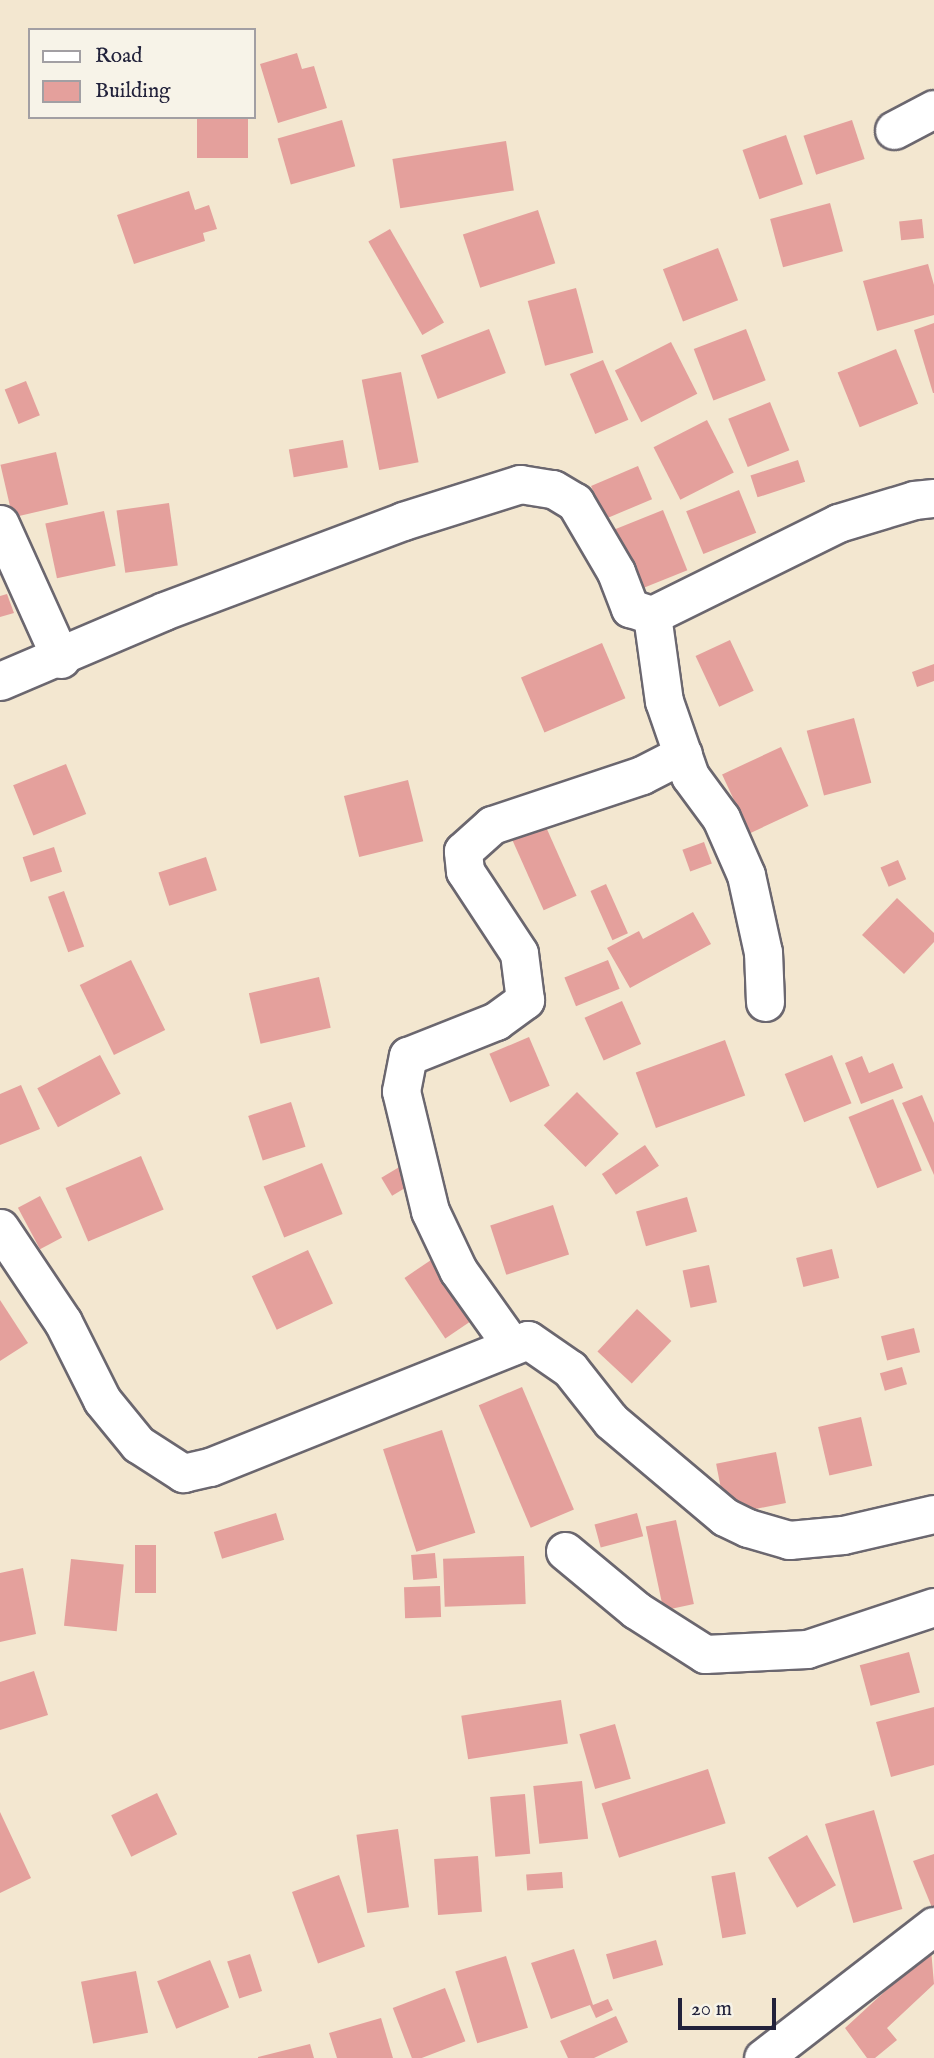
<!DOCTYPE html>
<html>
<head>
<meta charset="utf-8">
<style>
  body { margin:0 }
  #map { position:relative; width:934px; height:2058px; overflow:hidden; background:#f3e7d0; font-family:"IM FELL English",serif }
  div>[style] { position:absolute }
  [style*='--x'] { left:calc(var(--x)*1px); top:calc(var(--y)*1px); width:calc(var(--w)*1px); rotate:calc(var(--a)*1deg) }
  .building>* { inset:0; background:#e4a09c; transform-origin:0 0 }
  .roads { filter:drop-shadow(2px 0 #6b676f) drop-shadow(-2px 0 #6b676f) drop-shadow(0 2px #6b676f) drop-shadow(0 -2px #6b676f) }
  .minor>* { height:37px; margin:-18.5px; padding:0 18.5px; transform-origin:18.5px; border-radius:18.5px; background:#fff }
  span { translate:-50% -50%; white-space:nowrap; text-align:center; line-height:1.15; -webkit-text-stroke:5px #f7f3e8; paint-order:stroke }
  .legend { position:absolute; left:28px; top:28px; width:228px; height:91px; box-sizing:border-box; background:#f7f3e8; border:2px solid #a29fa3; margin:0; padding:9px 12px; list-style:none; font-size:21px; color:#22223b }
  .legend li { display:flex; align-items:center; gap:14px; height:35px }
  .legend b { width:35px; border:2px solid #a29fa3 }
  .scale { position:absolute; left:678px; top:1998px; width:98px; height:32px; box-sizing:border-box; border:4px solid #22223b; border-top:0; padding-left:9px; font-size:21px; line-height:24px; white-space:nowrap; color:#22223b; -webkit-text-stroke:5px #f7f3e8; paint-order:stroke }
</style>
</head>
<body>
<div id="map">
  <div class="building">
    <i style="clip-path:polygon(297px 53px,302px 69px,314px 66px,327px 108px,278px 123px,260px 64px)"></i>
    <i style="left:197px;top:117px;width:51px;height:41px"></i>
    <i style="left:342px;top:120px;width:48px;height:67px;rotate:74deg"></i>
    <i style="left:852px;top:120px;width:41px;height:51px;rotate:72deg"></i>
    <i style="left:786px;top:135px;width:52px;height:46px;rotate:71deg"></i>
    <i style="left:506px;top:141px;width:50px;height:115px;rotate:81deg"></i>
    <i style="clip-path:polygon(189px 191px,195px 210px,209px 205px,217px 229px,203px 233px,205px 241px,134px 264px,117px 215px)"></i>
    <i style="left:830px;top:203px;width:50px;height:62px;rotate:75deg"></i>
    <i style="left:538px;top:210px;width:56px;height:79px;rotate:72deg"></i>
    <i style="left:922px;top:219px;width:19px;height:23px;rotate:84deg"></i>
    <i style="left:390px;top:229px;width:108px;height:25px;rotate:60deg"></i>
    <i style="left:718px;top:248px;width:56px;height:59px;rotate:69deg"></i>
    <i style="clip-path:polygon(928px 264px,934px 285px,934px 315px,877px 331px,863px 281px)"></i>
    <i style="left:576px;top:288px;width:67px;height:50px;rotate:75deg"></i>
    <i style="clip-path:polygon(934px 323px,934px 393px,933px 393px,914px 330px)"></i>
    <i style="left:489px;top:329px;width:47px;height:73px;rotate:69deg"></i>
    <i style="left:746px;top:329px;width:55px;height:56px;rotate:69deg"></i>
    <i style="left:671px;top:342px;width:58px;height:63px;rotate:63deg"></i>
    <i style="left:896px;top:349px;width:59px;height:63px;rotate:68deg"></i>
    <i style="left:603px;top:360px;width:65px;height:36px;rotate:67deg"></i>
    <i style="left:401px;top:372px;width:92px;height:40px;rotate:79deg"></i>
    <i style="left:26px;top:381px;width:37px;height:23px;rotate:68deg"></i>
    <i style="left:770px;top:402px;width:52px;height:45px;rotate:68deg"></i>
    <i style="left:707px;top:420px;width:59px;height:60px;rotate:63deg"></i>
    <i style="left:343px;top:440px;width:28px;height:55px;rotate:80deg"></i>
    <i style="left:56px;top:452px;width:54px;height:57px;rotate:77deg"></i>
    <i style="left:798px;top:460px;width:23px;height:50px;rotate:72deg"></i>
    <i style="left:638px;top:466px;width:36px;height:51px;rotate:67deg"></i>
    <i style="left:739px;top:490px;width:46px;height:57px;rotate:68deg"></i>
    <i style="left:169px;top:503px;width:63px;height:53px;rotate:82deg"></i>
    <i style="left:663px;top:510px;width:65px;height:53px;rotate:68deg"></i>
    <i style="left:104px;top:511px;width:56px;height:60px;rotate:78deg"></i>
    <i style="clip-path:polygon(7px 594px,14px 613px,0 617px,0 596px)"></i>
    <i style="left:730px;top:640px;width:56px;height:38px;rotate:65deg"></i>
    <i style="left:602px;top:643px;width:60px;height:88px;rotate:67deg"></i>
    <i style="clip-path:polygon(934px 664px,934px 681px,917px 687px,912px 672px)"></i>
    <i style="left:854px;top:718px;width:67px;height:49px;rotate:75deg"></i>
    <i style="left:781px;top:747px;width:65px;height:65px;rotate:65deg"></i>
    <i style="left:66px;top:764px;width:54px;height:57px;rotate:68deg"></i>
    <i style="left:408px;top:780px;width:63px;height:66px;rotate:76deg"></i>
    <i style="left:542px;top:818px;width:85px;height:36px;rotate:66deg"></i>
    <i style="left:704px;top:842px;width:23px;height:23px;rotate:70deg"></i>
    <i style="left:54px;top:847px;width:26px;height:33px;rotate:72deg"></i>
    <i style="left:206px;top:857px;width:35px;height:50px;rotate:72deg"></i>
    <i style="left:898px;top:860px;width:21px;height:19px;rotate:67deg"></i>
    <i style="left:606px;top:884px;width:54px;height:17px;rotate:66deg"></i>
    <i style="left:64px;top:891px;width:59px;height:17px;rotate:70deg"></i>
    <i style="clip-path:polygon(897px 898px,934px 933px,934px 942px,904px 974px,862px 935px)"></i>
    <i style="clip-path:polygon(693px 912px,711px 944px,630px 988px,607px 948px,639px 931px,643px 939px)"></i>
    <i style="left:131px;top:960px;width:78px;height:57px;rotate:64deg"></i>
    <i style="left:608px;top:960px;width:31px;height:47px;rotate:68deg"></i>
    <i style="left:319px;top:977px;width:52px;height:72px;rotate:77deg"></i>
    <i style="left:622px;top:1001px;width:47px;height:41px;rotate:66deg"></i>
    <i style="left:529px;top:1037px;width:53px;height:43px;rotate:67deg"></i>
    <i style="left:725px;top:1040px;width:59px;height:95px;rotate:70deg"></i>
    <i style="left:100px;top:1055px;width:44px;height:71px;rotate:62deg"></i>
    <i style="left:832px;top:1055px;width:52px;height:51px;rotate:68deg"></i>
    <i style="clip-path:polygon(862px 1056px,869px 1073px,893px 1063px,903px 1088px,861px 1104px,845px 1063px)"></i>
    <i style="clip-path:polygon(21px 1085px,40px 1129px,0 1145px,0 1094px)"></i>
    <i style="left:577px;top:1092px;width:59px;height:47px;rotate:45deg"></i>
    <i style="clip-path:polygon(922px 1095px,934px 1123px,934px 1175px,902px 1103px)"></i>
    <i style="left:893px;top:1099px;width:77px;height:48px;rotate:68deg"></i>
    <i style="left:291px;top:1102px;width:47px;height:45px;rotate:72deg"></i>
    <i style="left:645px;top:1145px;width:25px;height:52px;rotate:56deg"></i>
    <i style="left:141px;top:1156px;width:58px;height:82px;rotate:67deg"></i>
    <i style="left:322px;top:1163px;width:55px;height:63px;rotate:68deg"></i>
    <i style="left:401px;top:1166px;width:21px;height:23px;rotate:59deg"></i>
    <i style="left:40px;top:1196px;width:47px;height:25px;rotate:62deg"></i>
    <i style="left:687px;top:1197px;width:36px;height:53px;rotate:74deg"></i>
    <i style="left:553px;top:1205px;width:52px;height:66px;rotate:72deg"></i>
    <i style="left:832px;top:1249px;width:30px;height:37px;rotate:76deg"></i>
    <i style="left:308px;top:1250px;width:59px;height:62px;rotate:65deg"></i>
    <i style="left:431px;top:1260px;width:73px;height:32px;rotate:56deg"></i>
    <i style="left:709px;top:1265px;width:38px;height:27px;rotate:78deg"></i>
    <i style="clip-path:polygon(0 1300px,28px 1343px,0 1361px)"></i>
    <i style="left:637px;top:1309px;width:47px;height:58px;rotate:43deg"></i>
    <i style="left:914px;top:1328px;width:25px;height:34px;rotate:76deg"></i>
    <i style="left:902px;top:1367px;width:18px;height:23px;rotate:74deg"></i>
    <i style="left:522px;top:1387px;width:133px;height:47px;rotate:67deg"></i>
    <i style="left:861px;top:1417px;width:50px;height:44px;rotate:77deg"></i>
    <i style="left:442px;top:1430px;width:108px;height:62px;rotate:72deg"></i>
    <i style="left:776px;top:1452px;width:52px;height:61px;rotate:79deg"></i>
    <i style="left:276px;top:1513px;width:28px;height:65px;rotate:73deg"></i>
    <i style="left:637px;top:1513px;width:24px;height:44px;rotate:75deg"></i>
    <i style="left:676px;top:1520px;width:86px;height:31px;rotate:78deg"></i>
    <i style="left:135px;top:1545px;width:21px;height:48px"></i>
    <i style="left:435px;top:1553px;width:25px;height:24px;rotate:85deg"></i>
    <i style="left:524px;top:1556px;width:48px;height:81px;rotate:88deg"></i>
    <i style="left:71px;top:1559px;width:53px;height:67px;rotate:6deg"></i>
    <i style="clip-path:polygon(23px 1568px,36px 1634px,0 1642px,0 1573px)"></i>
    <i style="left:440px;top:1586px;width:31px;height:36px;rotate:88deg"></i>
    <i style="left:909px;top:1652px;width:42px;height:51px;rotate:75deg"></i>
    <i style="clip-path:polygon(34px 1671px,48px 1715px,0 1730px,0 1682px)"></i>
    <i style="left:561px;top:1700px;width:44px;height:101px;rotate:81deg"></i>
    <i style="clip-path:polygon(934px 1707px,934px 1765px,891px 1777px,876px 1722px)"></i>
    <i style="left:615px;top:1724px;width:57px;height:37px;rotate:74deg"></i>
    <i style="left:708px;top:1769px;width:57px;height:112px;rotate:72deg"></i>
    <i style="left:582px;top:1781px;width:58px;height:49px;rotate:84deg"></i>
    <i style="left:157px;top:1793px;width:46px;height:51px;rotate:64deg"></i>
    <i style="left:525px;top:1794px;width:60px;height:35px;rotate:85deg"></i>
    <i style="left:874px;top:1810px;width:103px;height:51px;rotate:74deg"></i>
    <i style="clip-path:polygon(0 1812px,31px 1878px,0 1893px)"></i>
    <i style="left:398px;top:1829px;width:79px;height:42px;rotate:82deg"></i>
    <i style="left:807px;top:1835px;width:58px;height:45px;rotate:60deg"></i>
    <i style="clip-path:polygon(934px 1854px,934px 1910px,933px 1910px,913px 1861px)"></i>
    <i style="left:478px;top:1856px;width:56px;height:44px;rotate:86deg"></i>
    <i style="left:562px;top:1872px;width:16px;height:36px;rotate:86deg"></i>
    <i style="left:735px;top:1872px;width:63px;height:24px;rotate:80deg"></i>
    <i style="left:339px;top:1875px;width:76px;height:50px;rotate:70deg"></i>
    <i style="left:656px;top:1940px;width:26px;height:52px;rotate:74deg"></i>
    <i style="clip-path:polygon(574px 1949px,593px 2005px,608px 1999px,613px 2010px,596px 2018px,590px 2005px,551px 2019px,531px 1963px)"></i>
    <i style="clip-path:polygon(931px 1949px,934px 1984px,887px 2028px,897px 2040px,875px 2058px,867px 2058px,845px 2028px)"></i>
    <i style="left:250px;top:1954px;width:39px;height:24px;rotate:72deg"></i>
    <i style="left:506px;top:1956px;width:75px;height:53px;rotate:73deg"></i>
    <i style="left:210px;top:1960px;width:51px;height:57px;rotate:68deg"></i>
    <i style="left:136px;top:1971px;width:63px;height:56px;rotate:79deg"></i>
    <i style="left:445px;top:1988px;width:57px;height:56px;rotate:69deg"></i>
    <i style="clip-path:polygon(616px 2016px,628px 2042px,594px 2058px,568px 2058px,560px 2041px)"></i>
    <i style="clip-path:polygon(381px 2018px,393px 2058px,337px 2058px,329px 2033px)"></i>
    <i style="clip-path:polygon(310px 2044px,314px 2058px,258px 2058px,258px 2057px)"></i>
  </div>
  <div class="roads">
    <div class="minor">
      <i style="--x:894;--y:130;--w:45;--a:-27.7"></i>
      <i style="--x:0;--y:524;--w:148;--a:65.7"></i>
      <i style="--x:652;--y:615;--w:87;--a:82.1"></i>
      <i style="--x:664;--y:701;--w:79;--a:70.9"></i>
      <i style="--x:690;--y:776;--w:52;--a:53.6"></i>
      <i style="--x:721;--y:818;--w:62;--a:66.3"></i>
      <i style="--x:746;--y:875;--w:79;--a:77.6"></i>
      <i style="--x:763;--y:952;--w:50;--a:87.7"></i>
      <i style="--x:0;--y:681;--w:178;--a:-23.1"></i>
      <i style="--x:164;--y:611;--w:255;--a:-20.6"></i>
      <i style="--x:403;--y:521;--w:123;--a:-17.5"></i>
      <i style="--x:520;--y:484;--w:33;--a:9"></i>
      <i style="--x:553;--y:489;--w:26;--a:31"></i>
      <i style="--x:575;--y:502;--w:81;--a:59.6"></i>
      <i style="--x:616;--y:572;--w:39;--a:69"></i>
      <i style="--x:630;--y:608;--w:23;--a:18"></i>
      <i style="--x:652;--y:615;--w:208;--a:-26.3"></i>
      <i style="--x:838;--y:523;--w:79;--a:-16.8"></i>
      <i style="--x:914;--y:500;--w:20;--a:-6"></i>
      <i style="--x:0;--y:1228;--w:113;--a:56.2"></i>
      <i style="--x:63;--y:1322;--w:87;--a:63.4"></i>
      <i style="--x:102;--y:1400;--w:57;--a:50.7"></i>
      <i style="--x:138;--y:1444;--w:54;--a:32.8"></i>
      <i style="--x:183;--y:1473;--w:28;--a:-13"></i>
      <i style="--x:210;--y:1467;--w:342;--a:-21.8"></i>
      <i style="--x:528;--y:1340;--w:51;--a:34.6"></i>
      <i style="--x:570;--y:1369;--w:66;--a:51.7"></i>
      <i style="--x:611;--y:1421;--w:149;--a:40.1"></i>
      <i style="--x:725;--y:1517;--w:25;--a:26"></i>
      <i style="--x:748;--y:1528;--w:43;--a:16.3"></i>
      <i style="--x:789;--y:1540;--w:54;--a:-5.3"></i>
      <i style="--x:843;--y:1535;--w:93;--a:-13"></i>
      <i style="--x:512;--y:1346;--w:93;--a:-125.4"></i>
      <i style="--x:458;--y:1270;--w:65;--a:-115.4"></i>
      <i style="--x:430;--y:1211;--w:123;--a:-103.6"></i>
      <i style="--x:401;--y:1091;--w:36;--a:-79"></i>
      <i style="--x:408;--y:1056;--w:95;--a:-21.7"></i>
      <i style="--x:496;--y:1021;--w:36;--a:-36"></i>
      <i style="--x:525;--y:1000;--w:47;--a:-97.3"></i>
      <i style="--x:519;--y:953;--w:98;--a:-123.4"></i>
      <i style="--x:465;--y:871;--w:20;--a:-96"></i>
      <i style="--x:463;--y:851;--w:39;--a:-42"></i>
      <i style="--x:492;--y:825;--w:158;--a:-18.4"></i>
      <i style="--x:642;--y:775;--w:46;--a:-27.1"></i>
      <i style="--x:565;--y:1551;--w:92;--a:39.7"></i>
      <i style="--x:636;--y:1610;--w:82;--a:32.5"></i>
      <i style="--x:705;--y:1654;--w:102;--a:-2.8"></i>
      <i style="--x:807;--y:1649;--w:134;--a:-18.3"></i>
      <i style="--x:763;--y:2058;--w:216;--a:-37.7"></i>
    </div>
  </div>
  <ul class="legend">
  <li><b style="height:9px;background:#fff"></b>Road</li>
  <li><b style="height:19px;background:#e4a09c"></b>Building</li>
  </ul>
  <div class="scale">20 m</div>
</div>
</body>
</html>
